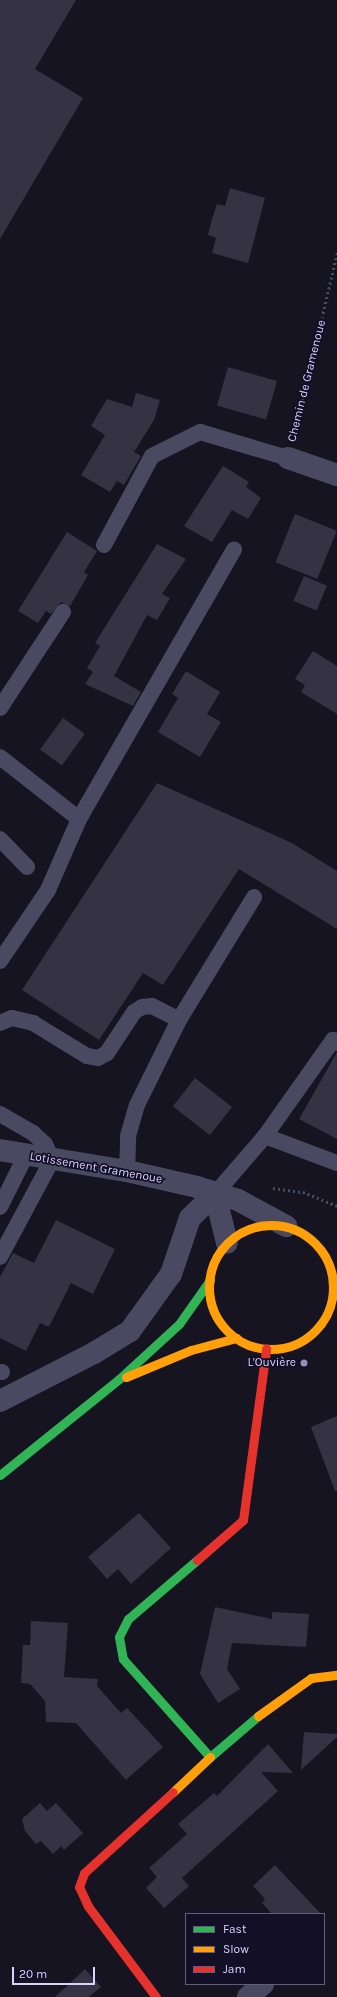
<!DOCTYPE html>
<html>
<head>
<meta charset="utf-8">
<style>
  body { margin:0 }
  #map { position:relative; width:337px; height:1997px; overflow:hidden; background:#161421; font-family:Karla,sans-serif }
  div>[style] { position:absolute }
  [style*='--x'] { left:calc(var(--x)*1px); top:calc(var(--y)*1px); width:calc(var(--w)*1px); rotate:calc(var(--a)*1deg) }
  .building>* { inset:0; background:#343243; transform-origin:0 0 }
  .path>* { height:2.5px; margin-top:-1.25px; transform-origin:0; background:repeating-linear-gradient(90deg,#44505f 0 2px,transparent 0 5px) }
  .lane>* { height:16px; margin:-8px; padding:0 8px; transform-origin:8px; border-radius:8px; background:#4a4962 }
  .street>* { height:22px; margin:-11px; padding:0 11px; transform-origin:11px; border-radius:11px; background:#4a4962 }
  .fast>* { height:9px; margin:-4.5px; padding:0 4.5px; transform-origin:4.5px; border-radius:4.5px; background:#30b455 }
  .slow>* { height:9px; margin:-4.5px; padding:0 4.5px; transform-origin:4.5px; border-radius:4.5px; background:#ff9f0a }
  .slow>.ring { margin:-4.5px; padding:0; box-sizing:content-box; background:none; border:9px solid #ff9f0a; border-radius:50% }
  .jam>* { height:9px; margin:-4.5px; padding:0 4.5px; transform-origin:4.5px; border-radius:4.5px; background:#e5322d }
  .dots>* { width:11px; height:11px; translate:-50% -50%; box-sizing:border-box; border:2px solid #130f26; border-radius:50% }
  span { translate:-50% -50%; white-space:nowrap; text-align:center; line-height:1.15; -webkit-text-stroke:3.5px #130f26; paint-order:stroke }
  .street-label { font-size:12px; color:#d9d4ff }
  .poi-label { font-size:12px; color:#d9d4ff }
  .right { translate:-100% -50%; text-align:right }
  .legend { position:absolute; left:185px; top:1913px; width:140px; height:72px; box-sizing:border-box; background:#130f26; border:1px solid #625e7d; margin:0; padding:5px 7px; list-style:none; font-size:12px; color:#d9d4ff }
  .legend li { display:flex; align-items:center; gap:8px; height:20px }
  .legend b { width:20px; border:1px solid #625e7d }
  .scale { position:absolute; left:12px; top:1967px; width:83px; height:18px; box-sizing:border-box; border:2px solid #d9d4ff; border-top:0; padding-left:5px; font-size:12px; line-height:14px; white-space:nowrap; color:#d9d4ff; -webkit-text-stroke:3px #130f26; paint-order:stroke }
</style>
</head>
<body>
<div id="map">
  <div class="building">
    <i style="clip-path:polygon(0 0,76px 0,35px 69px,83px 98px,0 239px)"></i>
    <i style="clip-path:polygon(230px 188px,265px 198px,248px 263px,212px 253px,216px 238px,208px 235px,212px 219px,217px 204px,225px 206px)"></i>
    <i style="left:228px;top:367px;width:51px;height:40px;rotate:16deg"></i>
    <i style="clip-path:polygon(136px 393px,160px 400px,154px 420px,134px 452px,141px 456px,124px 485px,117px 481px,110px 492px,81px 475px,105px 435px,91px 426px,107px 399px,132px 407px)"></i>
    <i style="clip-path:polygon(223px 466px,249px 482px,246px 487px,261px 498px,248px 519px,232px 510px,212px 542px,184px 526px)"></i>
    <i style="left:295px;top:514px;width:45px;height:52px;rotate:22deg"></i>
    <i style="clip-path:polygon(67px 532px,97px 551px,84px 572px,88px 575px,70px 606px,61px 602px,51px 614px,46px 611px,38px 623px,18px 611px)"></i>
    <i style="clip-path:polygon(157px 544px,186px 559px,162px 594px,170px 598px,157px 620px,147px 615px,114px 676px,141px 692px,133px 706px,85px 684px,93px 672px,87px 668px,100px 646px,95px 643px)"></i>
    <i style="left:304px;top:576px;width:25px;height:27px;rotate:23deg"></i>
    <i style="clip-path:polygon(313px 651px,337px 666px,337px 714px,301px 692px,305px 685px,295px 679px)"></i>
    <i style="clip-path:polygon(186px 671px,220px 692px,207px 714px,221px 722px,200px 757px,158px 732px,178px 698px,172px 694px)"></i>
    <i style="left:63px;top:718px;width:27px;height:39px;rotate:36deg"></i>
    <i style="clip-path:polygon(157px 783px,292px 843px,337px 871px,337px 929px,239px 869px,163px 985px,143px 973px,99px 1040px,22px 990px)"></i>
    <i style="clip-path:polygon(337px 1052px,337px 1139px,299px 1119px)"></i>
    <i style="left:195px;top:1078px;width:47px;height:36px;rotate:38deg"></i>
    <i style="clip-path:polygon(56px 1220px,115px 1249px,93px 1294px,71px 1283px,49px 1327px,40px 1323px,26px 1351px,0 1338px,0 1277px,13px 1253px,34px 1263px)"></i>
    <i style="clip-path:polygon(337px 1416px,337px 1491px,335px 1491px,311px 1427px)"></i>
    <i style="clip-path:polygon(139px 1513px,171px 1548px,131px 1584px,118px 1569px,107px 1579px,88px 1557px)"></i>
    <i style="clip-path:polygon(215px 1607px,272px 1619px,272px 1612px,309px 1614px,306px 1647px,232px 1643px,227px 1669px,240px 1689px,218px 1703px,200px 1674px)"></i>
    <i style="clip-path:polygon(31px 1621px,68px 1623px,64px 1677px,98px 1679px,97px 1686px,121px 1713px,127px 1708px,163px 1747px,126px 1780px,76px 1723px,46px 1722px,45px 1701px,30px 1684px,21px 1683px,23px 1645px,30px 1645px)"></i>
    <i style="clip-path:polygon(304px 1732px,337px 1734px,337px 1737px,301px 1770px)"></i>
    <i style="clip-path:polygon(268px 1744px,293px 1773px,261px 1772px,278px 1791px,182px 1878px,189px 1886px,164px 1908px,146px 1888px,157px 1877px,149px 1868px,187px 1834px,178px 1824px,214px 1793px,217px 1796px)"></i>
    <i style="clip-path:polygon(40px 1803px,47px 1811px,56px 1803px,83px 1833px,64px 1850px,61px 1846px,53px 1854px,41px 1841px,36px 1844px,25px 1831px,22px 1819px)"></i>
    <i style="clip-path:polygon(275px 1865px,321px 1914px,272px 1914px,262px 1903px,265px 1899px,253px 1886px)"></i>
    <i style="clip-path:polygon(85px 1969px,101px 1987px,89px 1997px,55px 1997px)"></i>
  </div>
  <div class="path">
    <i style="--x:294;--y:435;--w:187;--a:-76.7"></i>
    <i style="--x:273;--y:1188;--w:30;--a:8"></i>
    <i style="--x:303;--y:1192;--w:37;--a:22"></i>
  </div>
  <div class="lane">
    <i style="--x:104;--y:545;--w:101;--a:-61.7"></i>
    <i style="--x:152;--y:456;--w:54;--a:-26.6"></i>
    <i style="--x:200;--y:432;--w:92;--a:16.5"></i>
    <i style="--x:0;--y:708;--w:115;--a:-56.7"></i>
    <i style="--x:0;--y:757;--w:100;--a:38.1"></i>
    <i style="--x:0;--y:839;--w:39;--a:46"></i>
    <i style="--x:0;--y:961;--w:86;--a:-55.9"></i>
    <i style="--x:48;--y:890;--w:77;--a:-66.4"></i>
    <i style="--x:79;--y:819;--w:311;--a:-60.1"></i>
    <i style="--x:0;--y:1023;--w:13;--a:-23"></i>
    <i style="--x:12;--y:1018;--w:22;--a:13"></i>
    <i style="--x:33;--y:1023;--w:63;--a:31.4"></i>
    <i style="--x:87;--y:1056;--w:11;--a:10"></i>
    <i style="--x:98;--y:1058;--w:10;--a:-29"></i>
    <i style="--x:107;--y:1053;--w:49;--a:-56.6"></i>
    <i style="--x:134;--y:1012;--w:9;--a:-32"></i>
    <i style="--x:142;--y:1007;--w:10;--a:-6"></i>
    <i style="--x:152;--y:1006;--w:30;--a:27"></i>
    <i style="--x:0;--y:1114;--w:38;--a:30"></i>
    <i style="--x:33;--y:1133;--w:16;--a:43"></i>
    <i style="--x:45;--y:1144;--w:17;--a:66"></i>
    <i style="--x:52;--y:1160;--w:110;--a:118.2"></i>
    <i style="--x:265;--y:1136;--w:77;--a:20.6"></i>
    <i style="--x:127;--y:1171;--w:35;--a:-88"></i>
    <i style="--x:128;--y:1136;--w:32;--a:-74"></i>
    <i style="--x:137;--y:1105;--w:95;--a:-63.7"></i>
    <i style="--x:179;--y:1020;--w:144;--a:-58.6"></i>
    <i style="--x:215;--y:1194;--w:77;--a:-49.2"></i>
    <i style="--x:265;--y:1136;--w:118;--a:-54.7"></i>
    <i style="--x:333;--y:1040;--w:5;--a:37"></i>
    <i style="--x:0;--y:1207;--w:58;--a:-63.4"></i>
    <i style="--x:0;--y:1372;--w:2;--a:0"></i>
  </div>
  <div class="street">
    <i style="--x:288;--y:458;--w:52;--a:19.1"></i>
    <i style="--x:0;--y:1150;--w:129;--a:9.4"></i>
    <i style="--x:127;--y:1171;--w:72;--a:12.9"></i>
    <i style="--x:197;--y:1187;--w:43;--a:17.6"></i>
    <i style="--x:238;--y:1200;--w:55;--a:28.4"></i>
    <i style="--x:215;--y:1194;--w:50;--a:76.2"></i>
    <i style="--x:0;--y:1401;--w:106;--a:-27.1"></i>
    <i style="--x:94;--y:1353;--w:42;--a:-31.4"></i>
    <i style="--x:130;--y:1331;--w:70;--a:-54.3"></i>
    <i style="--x:171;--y:1274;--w:59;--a:-71.3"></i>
    <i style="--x:190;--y:1218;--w:35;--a:-44"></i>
    <i style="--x:248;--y:1997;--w:20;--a:-41"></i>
  </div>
  <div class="fast">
    <i style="--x:0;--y:1475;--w:153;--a:-38.9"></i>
    <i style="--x:119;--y:1379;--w:81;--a:-42.5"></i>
    <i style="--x:179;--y:1324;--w:54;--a:-54.8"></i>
    <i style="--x:197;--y:1560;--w:91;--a:139.5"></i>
    <i style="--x:128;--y:1619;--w:20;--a:117"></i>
    <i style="--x:119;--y:1637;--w:22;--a:80"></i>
    <i style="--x:123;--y:1659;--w:131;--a:48.4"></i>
    <i style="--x:210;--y:1757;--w:63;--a:-40.5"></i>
  </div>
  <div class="slow">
    <i class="ring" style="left:209px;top:1225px;width:115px;height:115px"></i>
    <i style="--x:126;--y:1377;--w:70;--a:-22.6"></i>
    <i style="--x:191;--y:1350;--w:47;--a:-14.9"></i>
    <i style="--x:258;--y:1716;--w:65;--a:-35.6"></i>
    <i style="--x:311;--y:1678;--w:26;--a:-7"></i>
    <i style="--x:173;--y:1792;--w:51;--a:-43.4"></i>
  </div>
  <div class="jam">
    <i style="--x:197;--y:1560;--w:61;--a:-41"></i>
    <i style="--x:243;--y:1520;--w:173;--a:-82.3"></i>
    <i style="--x:156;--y:1997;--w:114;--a:-126.8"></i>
    <i style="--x:88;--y:1906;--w:21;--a:-115"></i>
    <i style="--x:79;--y:1887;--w:15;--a:-70"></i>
    <i style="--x:84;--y:1873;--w:120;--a:-42.3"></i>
  </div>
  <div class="dots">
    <i style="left:304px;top:1363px;background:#9591b1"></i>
  </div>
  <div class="street-label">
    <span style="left:307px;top:381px;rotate:-76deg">Chemin de Gramenoue</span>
    <span style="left:96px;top:1168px;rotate:10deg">Lotissement Gramenoue</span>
  </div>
  <div class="poi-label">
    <span class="right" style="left:296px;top:1363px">L'Ouvière</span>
  </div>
  <ul class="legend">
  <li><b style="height:5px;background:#30b455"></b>Fast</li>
  <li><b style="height:5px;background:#ff9f0a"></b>Slow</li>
  <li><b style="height:5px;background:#e5322d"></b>Jam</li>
  </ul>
  <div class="scale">20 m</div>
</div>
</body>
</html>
